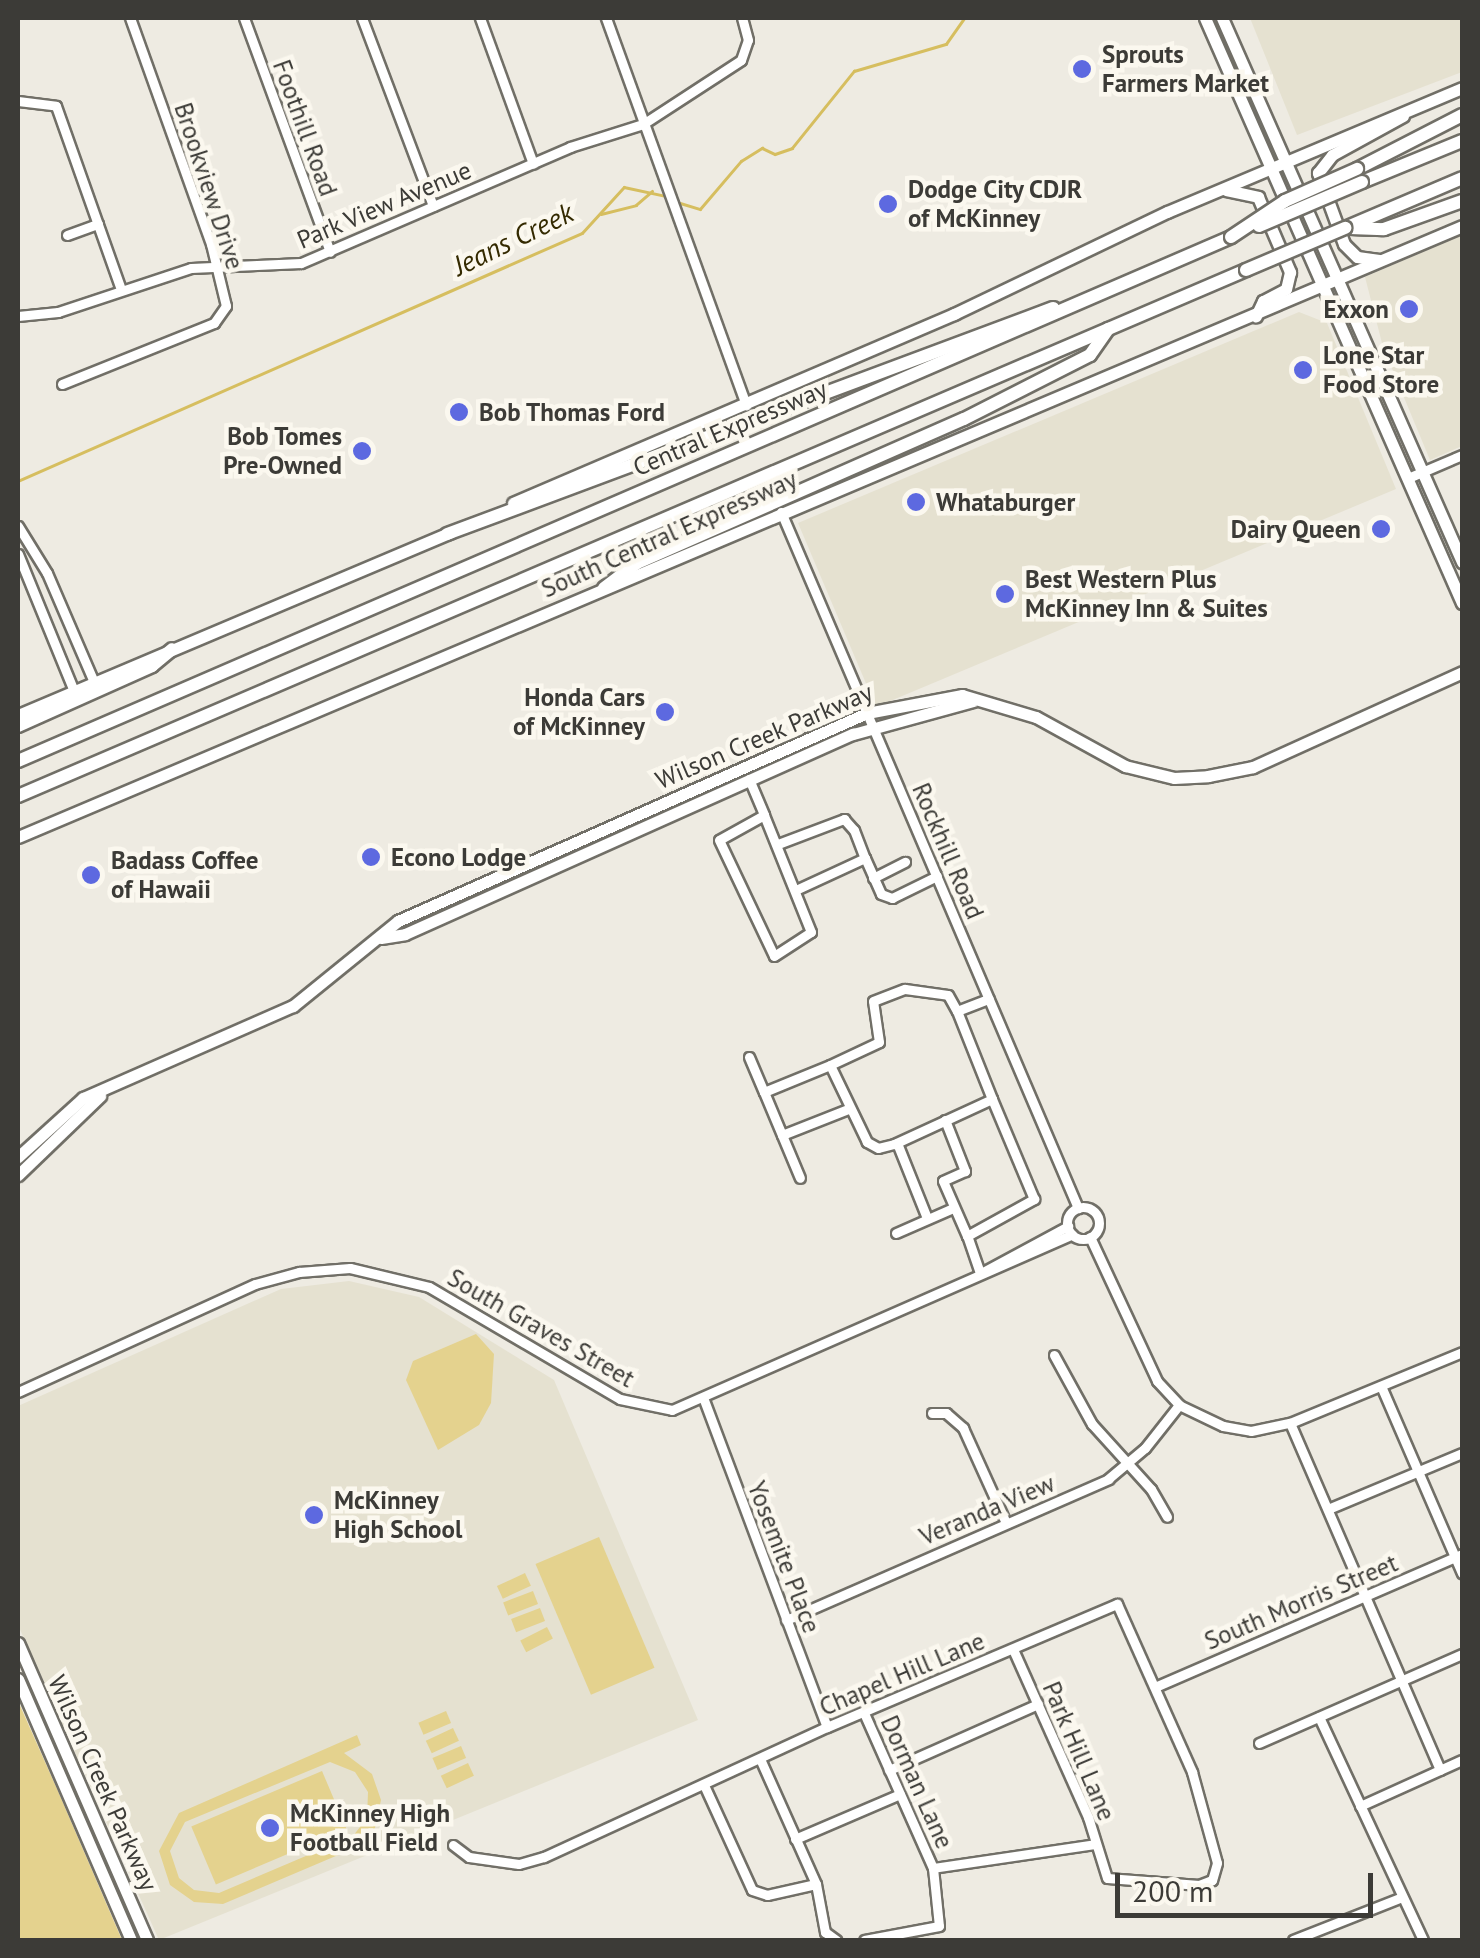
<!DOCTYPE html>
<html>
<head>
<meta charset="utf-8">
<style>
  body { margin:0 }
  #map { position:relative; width:1480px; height:1958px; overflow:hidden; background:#eeebe2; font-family:"PT Sans",sans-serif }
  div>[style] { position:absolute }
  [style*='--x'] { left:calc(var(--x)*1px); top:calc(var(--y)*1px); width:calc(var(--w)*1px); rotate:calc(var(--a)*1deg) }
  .built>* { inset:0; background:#e5e1d0 }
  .green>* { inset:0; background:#e4d28e; transform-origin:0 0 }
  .stream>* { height:2.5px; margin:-1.25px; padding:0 1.25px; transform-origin:1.25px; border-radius:1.25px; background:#d6be5f }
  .roads { filter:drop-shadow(2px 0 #716f67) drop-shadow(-2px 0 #716f67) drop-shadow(0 2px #716f67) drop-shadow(0 -2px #716f67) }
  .minor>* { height:9px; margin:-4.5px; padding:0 4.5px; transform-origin:4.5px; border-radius:4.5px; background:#fff }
  .minor>.ring { margin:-4.5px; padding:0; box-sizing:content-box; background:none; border:9px solid #fff; border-radius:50% }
  .major>* { height:11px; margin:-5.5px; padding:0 5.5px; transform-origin:5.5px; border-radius:5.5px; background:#fff }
  .highway>* { height:12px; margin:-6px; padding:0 6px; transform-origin:6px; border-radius:6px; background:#fff }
  .bridges { filter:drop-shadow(2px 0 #716f67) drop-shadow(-2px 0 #716f67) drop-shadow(0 2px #716f67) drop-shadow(0 -2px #716f67) }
  .highway-bridge>* { height:12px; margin:-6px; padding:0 6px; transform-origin:6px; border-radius:6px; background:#fff }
  .dots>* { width:28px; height:28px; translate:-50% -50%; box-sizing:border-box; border:5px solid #fbf8ef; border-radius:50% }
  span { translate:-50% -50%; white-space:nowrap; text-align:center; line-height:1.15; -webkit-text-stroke:9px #fbf8ef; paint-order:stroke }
  .poi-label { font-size:25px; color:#3c3b37; font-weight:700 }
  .left { translate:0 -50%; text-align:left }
  .right { translate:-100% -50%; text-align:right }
  .street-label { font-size:25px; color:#3c3b37 }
  .water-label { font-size:28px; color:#342a00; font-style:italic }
  .frame { position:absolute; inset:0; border:20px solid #3c3b37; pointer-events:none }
  .scale { position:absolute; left:1115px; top:1873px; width:258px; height:45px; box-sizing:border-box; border:5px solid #3c3b37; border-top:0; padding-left:12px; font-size:30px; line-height:35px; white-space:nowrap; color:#3c3b37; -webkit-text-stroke:8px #fbf8ef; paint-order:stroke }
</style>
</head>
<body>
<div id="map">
  <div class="built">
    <i style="clip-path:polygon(1250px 18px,1462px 18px,1462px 72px,1297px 135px)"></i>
    <i style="clip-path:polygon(1462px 235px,1462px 446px,1430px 460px,1383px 347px,1365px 277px)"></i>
    <i style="clip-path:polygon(1299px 312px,1327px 323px,1396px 489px,876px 707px,798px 523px)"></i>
    <i style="clip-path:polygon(349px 1281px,419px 1297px,554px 1380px,698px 1720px,159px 1940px,18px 1625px,18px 1406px,281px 1289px)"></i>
  </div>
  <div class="green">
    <i style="clip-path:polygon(476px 1334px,494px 1354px,491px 1403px,479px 1425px,438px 1450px,406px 1380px,413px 1361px)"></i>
    <i style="left:599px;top:1537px;width:142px;height:69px;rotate:67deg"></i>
    <i style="left:525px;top:1573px;width:14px;height:31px;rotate:65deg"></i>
    <i style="left:533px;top:1591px;width:14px;height:32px;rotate:69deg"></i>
    <i style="left:540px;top:1608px;width:14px;height:31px;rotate:69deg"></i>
    <i style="left:547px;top:1627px;width:13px;height:30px;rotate:63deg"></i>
    <i style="clip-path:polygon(18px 1701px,57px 1789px,122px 1940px,18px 1940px)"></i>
    <i style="left:446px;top:1711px;width:13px;height:30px;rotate:67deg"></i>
    <i style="left:453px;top:1728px;width:14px;height:30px;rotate:65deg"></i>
    <i style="clip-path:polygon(evenodd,357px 1735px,361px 1745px,344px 1753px,372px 1774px,381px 1800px,375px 1828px,357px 1847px,223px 1904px,194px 1902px,170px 1885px,159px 1851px,179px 1813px,357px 1735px,330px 1762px,355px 1772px,368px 1792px,367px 1818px,353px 1836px,219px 1893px,194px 1890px,179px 1878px,170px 1851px,185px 1822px,330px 1762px)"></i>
    <i style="left:461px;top:1746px;width:13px;height:31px;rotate:67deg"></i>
    <i style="left:468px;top:1763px;width:14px;height:30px;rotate:65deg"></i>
    <i style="left:322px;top:1771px;width:63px;height:142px;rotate:67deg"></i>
  </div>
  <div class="stream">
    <i style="--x:677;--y:202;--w:24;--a:17"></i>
    <i style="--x:700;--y:209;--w:63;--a:-49.5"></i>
    <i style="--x:741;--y:161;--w:25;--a:-32"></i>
    <i style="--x:762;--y:148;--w:14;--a:25"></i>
    <i style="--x:775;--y:154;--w:18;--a:-19"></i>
    <i style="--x:792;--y:148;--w:99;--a:-51.2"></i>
    <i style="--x:854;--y:71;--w:96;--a:-16.4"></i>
    <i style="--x:946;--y:44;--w:32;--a:-55"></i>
    <i style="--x:601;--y:214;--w:36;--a:-14"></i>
    <i style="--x:636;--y:205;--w:21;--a:-41"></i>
    <i style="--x:18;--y:481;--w:616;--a:-23.74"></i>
    <i style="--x:582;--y:233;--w:62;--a:-47.6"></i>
    <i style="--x:624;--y:187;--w:43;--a:12.1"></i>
  </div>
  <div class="roads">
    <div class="minor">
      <i style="--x:244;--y:18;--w:249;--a:69.8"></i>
      <i style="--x:362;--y:18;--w:201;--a:69.3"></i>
      <i style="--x:480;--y:18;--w:155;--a:70"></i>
      <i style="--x:606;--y:18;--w:412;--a:70.1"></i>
      <i style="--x:18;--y:101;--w:38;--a:7"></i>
      <i style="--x:56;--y:106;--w:195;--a:70.5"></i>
      <i style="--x:67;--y:235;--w:33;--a:-20"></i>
      <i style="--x:18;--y:316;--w:40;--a:-5.7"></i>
      <i style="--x:58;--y:312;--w:140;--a:-18.3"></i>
      <i style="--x:191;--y:268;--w:110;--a:-2.6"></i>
      <i style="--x:301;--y:263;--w:293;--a:-23.3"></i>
      <i style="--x:570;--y:147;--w:77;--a:-17.5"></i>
      <i style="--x:643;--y:124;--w:117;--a:-33.1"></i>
      <i style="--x:741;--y:60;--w:21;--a:-71"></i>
      <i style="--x:748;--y:40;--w:23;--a:-105"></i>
      <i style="--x:62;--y:384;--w:164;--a:-21.9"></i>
      <i style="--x:214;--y:323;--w:21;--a:-55"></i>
      <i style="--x:226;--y:306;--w:64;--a:-103.6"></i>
      <i style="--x:211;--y:244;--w:240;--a:-109.7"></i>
      <i style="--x:1408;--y:478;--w:59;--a:-23.1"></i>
      <i style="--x:781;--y:512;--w:757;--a:66.89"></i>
      <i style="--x:18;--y:526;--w:55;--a:58.3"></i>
      <i style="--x:47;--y:573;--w:119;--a:66.7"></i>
      <i style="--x:18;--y:554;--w:148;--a:67.8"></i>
      <i style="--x:749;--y:779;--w:39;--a:67"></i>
      <i style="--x:764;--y:815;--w:51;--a:150.9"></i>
      <i style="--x:719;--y:840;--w:128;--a:64.6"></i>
      <i style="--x:774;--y:956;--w:44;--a:-33"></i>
      <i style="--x:811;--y:932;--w:126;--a:-111.9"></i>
      <i style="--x:778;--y:844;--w:71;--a:-20.7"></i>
      <i style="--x:844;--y:819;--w:15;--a:48"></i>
      <i style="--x:854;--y:830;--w:30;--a:69"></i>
      <i style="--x:865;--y:858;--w:74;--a:155.2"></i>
      <i style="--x:865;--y:858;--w:39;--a:66"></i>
      <i style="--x:881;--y:894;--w:12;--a:20"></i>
      <i style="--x:892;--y:898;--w:50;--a:-26.1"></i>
      <i style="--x:873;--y:878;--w:36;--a:-27"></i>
      <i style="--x:957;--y:1011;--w:95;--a:68.3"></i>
      <i style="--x:992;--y:1099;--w:108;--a:155.3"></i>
      <i style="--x:894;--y:1144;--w:16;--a:166"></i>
      <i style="--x:878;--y:1148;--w:13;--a:-151"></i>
      <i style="--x:867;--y:1142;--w:85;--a:-115.7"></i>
      <i style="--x:830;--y:1065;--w:54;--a:-25.1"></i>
      <i style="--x:879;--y:1042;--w:41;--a:-98.3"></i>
      <i style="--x:873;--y:1001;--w:34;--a:-21"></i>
      <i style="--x:905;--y:989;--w:43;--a:7.9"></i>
      <i style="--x:948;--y:995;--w:18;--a:61"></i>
      <i style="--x:957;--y:1011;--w:34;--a:-21"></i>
      <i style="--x:749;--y:1057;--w:38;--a:67"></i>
      <i style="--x:764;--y:1092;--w:71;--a:-22.2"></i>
      <i style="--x:764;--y:1092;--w:93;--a:67.3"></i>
      <i style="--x:945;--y:1120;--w:55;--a:68.6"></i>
      <i style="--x:965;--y:1171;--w:24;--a:156"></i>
      <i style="--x:943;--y:1181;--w:60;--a:66.4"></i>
      <i style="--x:782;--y:1135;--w:71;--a:-21.5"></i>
      <i style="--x:897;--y:1143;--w:81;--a:68.2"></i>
      <i class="ring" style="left:1067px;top:1207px;width:23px;height:23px"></i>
      <i style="--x:896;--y:1233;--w:62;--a:-23.7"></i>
      <i style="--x:1090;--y:1237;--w:159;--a:65"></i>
      <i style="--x:1157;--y:1381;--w:33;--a:47"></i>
      <i style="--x:1179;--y:1405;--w:49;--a:25.5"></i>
      <i style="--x:1223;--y:1426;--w:28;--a:10"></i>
      <i style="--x:1251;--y:1431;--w:40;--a:-12"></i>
      <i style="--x:1290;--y:1423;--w:186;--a:-22.4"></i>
      <i style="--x:983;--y:1272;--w:97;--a:-28.4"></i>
      <i style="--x:980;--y:1273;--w:39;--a:-109"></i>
      <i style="--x:967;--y:1236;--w:77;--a:-28.9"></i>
      <i style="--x:1034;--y:1199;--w:108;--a:-112.8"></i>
      <i style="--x:1054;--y:1355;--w:79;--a:61.2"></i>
      <i style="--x:1092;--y:1424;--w:88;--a:47.8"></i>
      <i style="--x:1151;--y:1489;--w:32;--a:60"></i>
      <i style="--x:1381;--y:1386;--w:204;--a:66.6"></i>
      <i style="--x:18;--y:1392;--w:260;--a:-24.5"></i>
      <i style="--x:255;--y:1284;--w:46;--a:-15.3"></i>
      <i style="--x:299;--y:1272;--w:51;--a:-4.5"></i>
      <i style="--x:350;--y:1268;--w:81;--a:13.5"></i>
      <i style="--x:429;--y:1287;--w:221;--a:30.4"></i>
      <i style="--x:620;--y:1399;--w:53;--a:11.9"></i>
      <i style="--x:672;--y:1410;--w:437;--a:-23.7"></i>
      <i style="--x:704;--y:1400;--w:349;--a:69.4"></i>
      <i style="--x:932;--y:1413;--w:14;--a:0"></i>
      <i style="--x:946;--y:1413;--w:23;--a:41"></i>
      <i style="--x:963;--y:1428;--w:104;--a:65.6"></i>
      <i style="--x:1290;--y:1423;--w:378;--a:66.6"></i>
      <i style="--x:1328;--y:1509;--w:145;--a:-22.7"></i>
      <i style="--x:786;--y:1620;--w:352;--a:-23.6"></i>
      <i style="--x:1108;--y:1479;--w:48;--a:-40"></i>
      <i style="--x:1145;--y:1448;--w:55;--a:-51.7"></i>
      <i style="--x:1155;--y:1687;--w:335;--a:-23.4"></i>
      <i style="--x:864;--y:1713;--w:170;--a:66"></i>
      <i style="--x:933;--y:1868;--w:58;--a:84.1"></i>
      <i style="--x:939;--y:1926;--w:76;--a:169.4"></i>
      <i style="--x:1319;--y:1717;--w:246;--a:65"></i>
      <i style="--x:1259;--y:1743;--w:222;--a:-23.7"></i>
      <i style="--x:761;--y:1761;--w:135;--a:65.9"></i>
      <i style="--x:816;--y:1884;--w:49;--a:79.4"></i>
      <i style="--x:825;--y:1932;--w:14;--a:36"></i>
      <i style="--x:889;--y:1770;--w:163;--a:-23.9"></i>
      <i style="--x:704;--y:1785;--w:115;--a:65.4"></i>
      <i style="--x:752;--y:1890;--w:16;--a:18"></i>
      <i style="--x:767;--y:1895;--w:50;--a:-12.7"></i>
      <i style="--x:1360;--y:1806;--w:112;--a:-24.3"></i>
      <i style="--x:795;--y:1839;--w:114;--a:-23.2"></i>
      <i style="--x:453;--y:1845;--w:20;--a:37"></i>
      <i style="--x:469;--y:1857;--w:50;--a:8"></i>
      <i style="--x:519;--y:1864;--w:26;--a:-16"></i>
      <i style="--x:544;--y:1857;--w:311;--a:-24.7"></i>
      <i style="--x:827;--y:1727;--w:315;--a:-23"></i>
      <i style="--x:1117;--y:1604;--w:184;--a:65.9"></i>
      <i style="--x:1192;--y:1772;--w:94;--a:74.6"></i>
      <i style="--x:1217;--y:1863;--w:18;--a:106"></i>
      <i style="--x:1212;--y:1880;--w:14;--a:159"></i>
      <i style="--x:1199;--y:1885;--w:92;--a:-175.6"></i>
      <i style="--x:1107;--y:1878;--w:64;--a:-107.3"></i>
      <i style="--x:1088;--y:1817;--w:184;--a:-114.1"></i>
      <i style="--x:933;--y:1868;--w:164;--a:-8.4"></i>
      <i style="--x:1293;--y:1940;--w:117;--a:-21.5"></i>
    </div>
    <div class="major">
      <i style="--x:1205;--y:18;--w:639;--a:66.28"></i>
      <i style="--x:1222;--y:18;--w:595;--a:66.19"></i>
      <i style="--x:1226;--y:190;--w:33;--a:12"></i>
      <i style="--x:1258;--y:197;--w:82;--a:66.9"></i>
      <i style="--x:1290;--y:272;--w:17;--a:103"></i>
      <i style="--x:1286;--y:289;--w:26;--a:152"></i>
      <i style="--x:1263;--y:301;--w:17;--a:115"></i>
      <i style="--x:1379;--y:260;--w:22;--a:-172"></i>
      <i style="--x:1357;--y:257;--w:18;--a:-135"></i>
      <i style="--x:1344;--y:244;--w:76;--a:-110.1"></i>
      <i style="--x:1318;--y:173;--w:23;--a:-52"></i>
      <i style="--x:1332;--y:155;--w:81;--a:-28.8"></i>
      <i style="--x:513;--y:503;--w:480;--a:-23.2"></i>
      <i style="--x:954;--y:314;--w:236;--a:-25.6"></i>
      <i style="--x:1167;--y:212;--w:320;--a:-22.8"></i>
      <i style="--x:18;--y:715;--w:470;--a:-22.9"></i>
      <i style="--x:18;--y:837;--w:1568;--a:-22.93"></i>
      <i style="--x:381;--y:938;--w:24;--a:-9"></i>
      <i style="--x:405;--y:934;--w:491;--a:-24.1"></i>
      <i style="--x:853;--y:734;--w:124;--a:-15.4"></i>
      <i style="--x:18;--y:1157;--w:88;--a:-42.2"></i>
      <i style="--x:83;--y:1098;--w:229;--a:-23.7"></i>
      <i style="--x:293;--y:1006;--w:135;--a:-39"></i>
      <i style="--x:398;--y:921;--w:513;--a:-23.92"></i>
      <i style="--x:867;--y:713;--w:97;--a:-10.7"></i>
      <i style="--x:962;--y:695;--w:77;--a:16.6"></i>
      <i style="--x:1036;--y:717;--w:102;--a:28.8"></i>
      <i style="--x:1125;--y:766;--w:50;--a:13.8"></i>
      <i style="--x:1174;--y:778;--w:34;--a:-3"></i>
      <i style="--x:1208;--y:776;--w:46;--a:-11.3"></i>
      <i style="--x:1253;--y:767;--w:230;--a:-24.4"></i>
      <i style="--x:18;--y:1175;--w:114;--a:-43.9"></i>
      <i style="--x:18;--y:1643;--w:324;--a:66.5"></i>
      <i style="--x:18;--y:1679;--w:284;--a:66.6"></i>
    </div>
    <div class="highway">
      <i style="--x:1357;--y:169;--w:118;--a:-27.2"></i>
      <i style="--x:1362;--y:182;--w:108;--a:-22.3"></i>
      <i style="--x:1345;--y:228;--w:127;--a:-23.1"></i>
      <i style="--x:1350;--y:228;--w:34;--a:2"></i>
      <i style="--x:1384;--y:229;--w:83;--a:-19.7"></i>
      <i style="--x:447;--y:534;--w:647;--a:-20.45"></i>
      <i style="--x:604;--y:588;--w:41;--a:-37.1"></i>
      <i style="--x:637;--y:563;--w:357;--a:-23.8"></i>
      <i style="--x:964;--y:419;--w:141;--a:-26.9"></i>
      <i style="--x:1090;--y:355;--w:32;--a:-55"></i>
      <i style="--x:18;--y:726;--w:147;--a:-24.1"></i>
      <i style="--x:152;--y:666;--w:26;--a:-40"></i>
      <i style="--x:18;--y:761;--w:1321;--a:-23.36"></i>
      <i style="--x:18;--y:796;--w:1336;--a:-23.19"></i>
    </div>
  </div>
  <div class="bridges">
    <div class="highway-bridge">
      <i style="--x:1259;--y:226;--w:112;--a:-23.1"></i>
      <i style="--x:1231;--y:237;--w:65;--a:-33.7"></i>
      <i style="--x:1285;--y:201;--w:79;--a:-24"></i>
      <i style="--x:1246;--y:270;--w:108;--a:-23"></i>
    </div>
  </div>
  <div class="dots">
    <i style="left:1082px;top:69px;background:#5d69e0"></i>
    <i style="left:888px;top:204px;background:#5d69e0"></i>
    <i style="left:1409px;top:309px;background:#5d69e0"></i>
    <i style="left:1303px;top:370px;background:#5d69e0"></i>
    <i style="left:459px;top:412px;background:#5d69e0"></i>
    <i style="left:362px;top:451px;background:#5d69e0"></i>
    <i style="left:916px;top:502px;background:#5d69e0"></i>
    <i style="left:1381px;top:529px;background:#5d69e0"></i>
    <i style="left:1005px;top:594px;background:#5d69e0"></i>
    <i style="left:665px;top:712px;background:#5d69e0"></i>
    <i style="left:371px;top:857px;background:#5d69e0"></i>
    <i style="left:91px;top:875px;background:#5d69e0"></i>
    <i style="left:314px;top:1515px;background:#5d69e0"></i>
    <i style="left:270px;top:1828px;background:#5d69e0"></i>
  </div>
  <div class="poi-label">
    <span class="left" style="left:1102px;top:69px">Sprouts<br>Farmers Market</span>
    <span class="left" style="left:908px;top:204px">Dodge City CDJR<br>of McKinney</span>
    <span class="right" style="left:1389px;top:309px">Exxon</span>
    <span class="left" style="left:1323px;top:370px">Lone Star<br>Food Store</span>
    <span class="left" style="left:479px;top:412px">Bob Thomas Ford</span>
    <span class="right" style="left:342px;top:451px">Bob Tomes<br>Pre-Owned</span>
    <span class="left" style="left:936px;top:502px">Whataburger</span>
    <span class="right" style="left:1361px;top:529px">Dairy Queen</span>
    <span class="left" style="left:1025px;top:594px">Best Western Plus<br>McKinney Inn &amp; Suites</span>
    <span class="right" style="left:645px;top:712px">Honda Cars<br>of McKinney</span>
    <span class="left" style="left:391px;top:857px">Econo Lodge</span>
    <span class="left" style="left:111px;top:875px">Badass Coffee<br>of Hawaii</span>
    <span class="left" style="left:334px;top:1515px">McKinney<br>High School</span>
    <span class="left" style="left:290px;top:1828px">McKinney High<br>Football Field</span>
  </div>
  <div class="street-label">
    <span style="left:305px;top:128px;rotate:70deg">Foothill Road</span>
    <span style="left:209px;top:186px;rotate:72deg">Brookview Drive</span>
    <span style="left:384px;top:205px;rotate:-23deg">Park View Avenue</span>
    <span style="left:730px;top:428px;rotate:-23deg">Central Expressway</span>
    <span style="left:669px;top:534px;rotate:-24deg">South Central Expressway</span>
    <span style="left:764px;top:736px;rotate:-23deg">Wilson Creek Parkway</span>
    <span style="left:948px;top:851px;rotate:67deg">Rockhill Road</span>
    <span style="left:541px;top:1328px;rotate:30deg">South Graves Street</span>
    <span style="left:987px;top:1510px;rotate:-23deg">Veranda View</span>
    <span style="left:784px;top:1557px;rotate:69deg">Yosemite Place</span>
    <span style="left:1301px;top:1602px;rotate:-23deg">South Morris Street</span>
    <span style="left:902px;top:1674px;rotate:-23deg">Chapel Hill Lane</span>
    <span style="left:1079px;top:1751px;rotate:67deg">Park Hill Lane</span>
    <span style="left:917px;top:1782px;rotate:66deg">Dorman Lane</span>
    <span style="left:103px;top:1783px;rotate:66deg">Wilson Creek Parkway</span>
  </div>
  <div class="water-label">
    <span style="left:513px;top:239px;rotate:-26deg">Jeans Creek</span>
  </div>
  <div class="frame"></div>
  <div class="scale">200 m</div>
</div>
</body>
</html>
